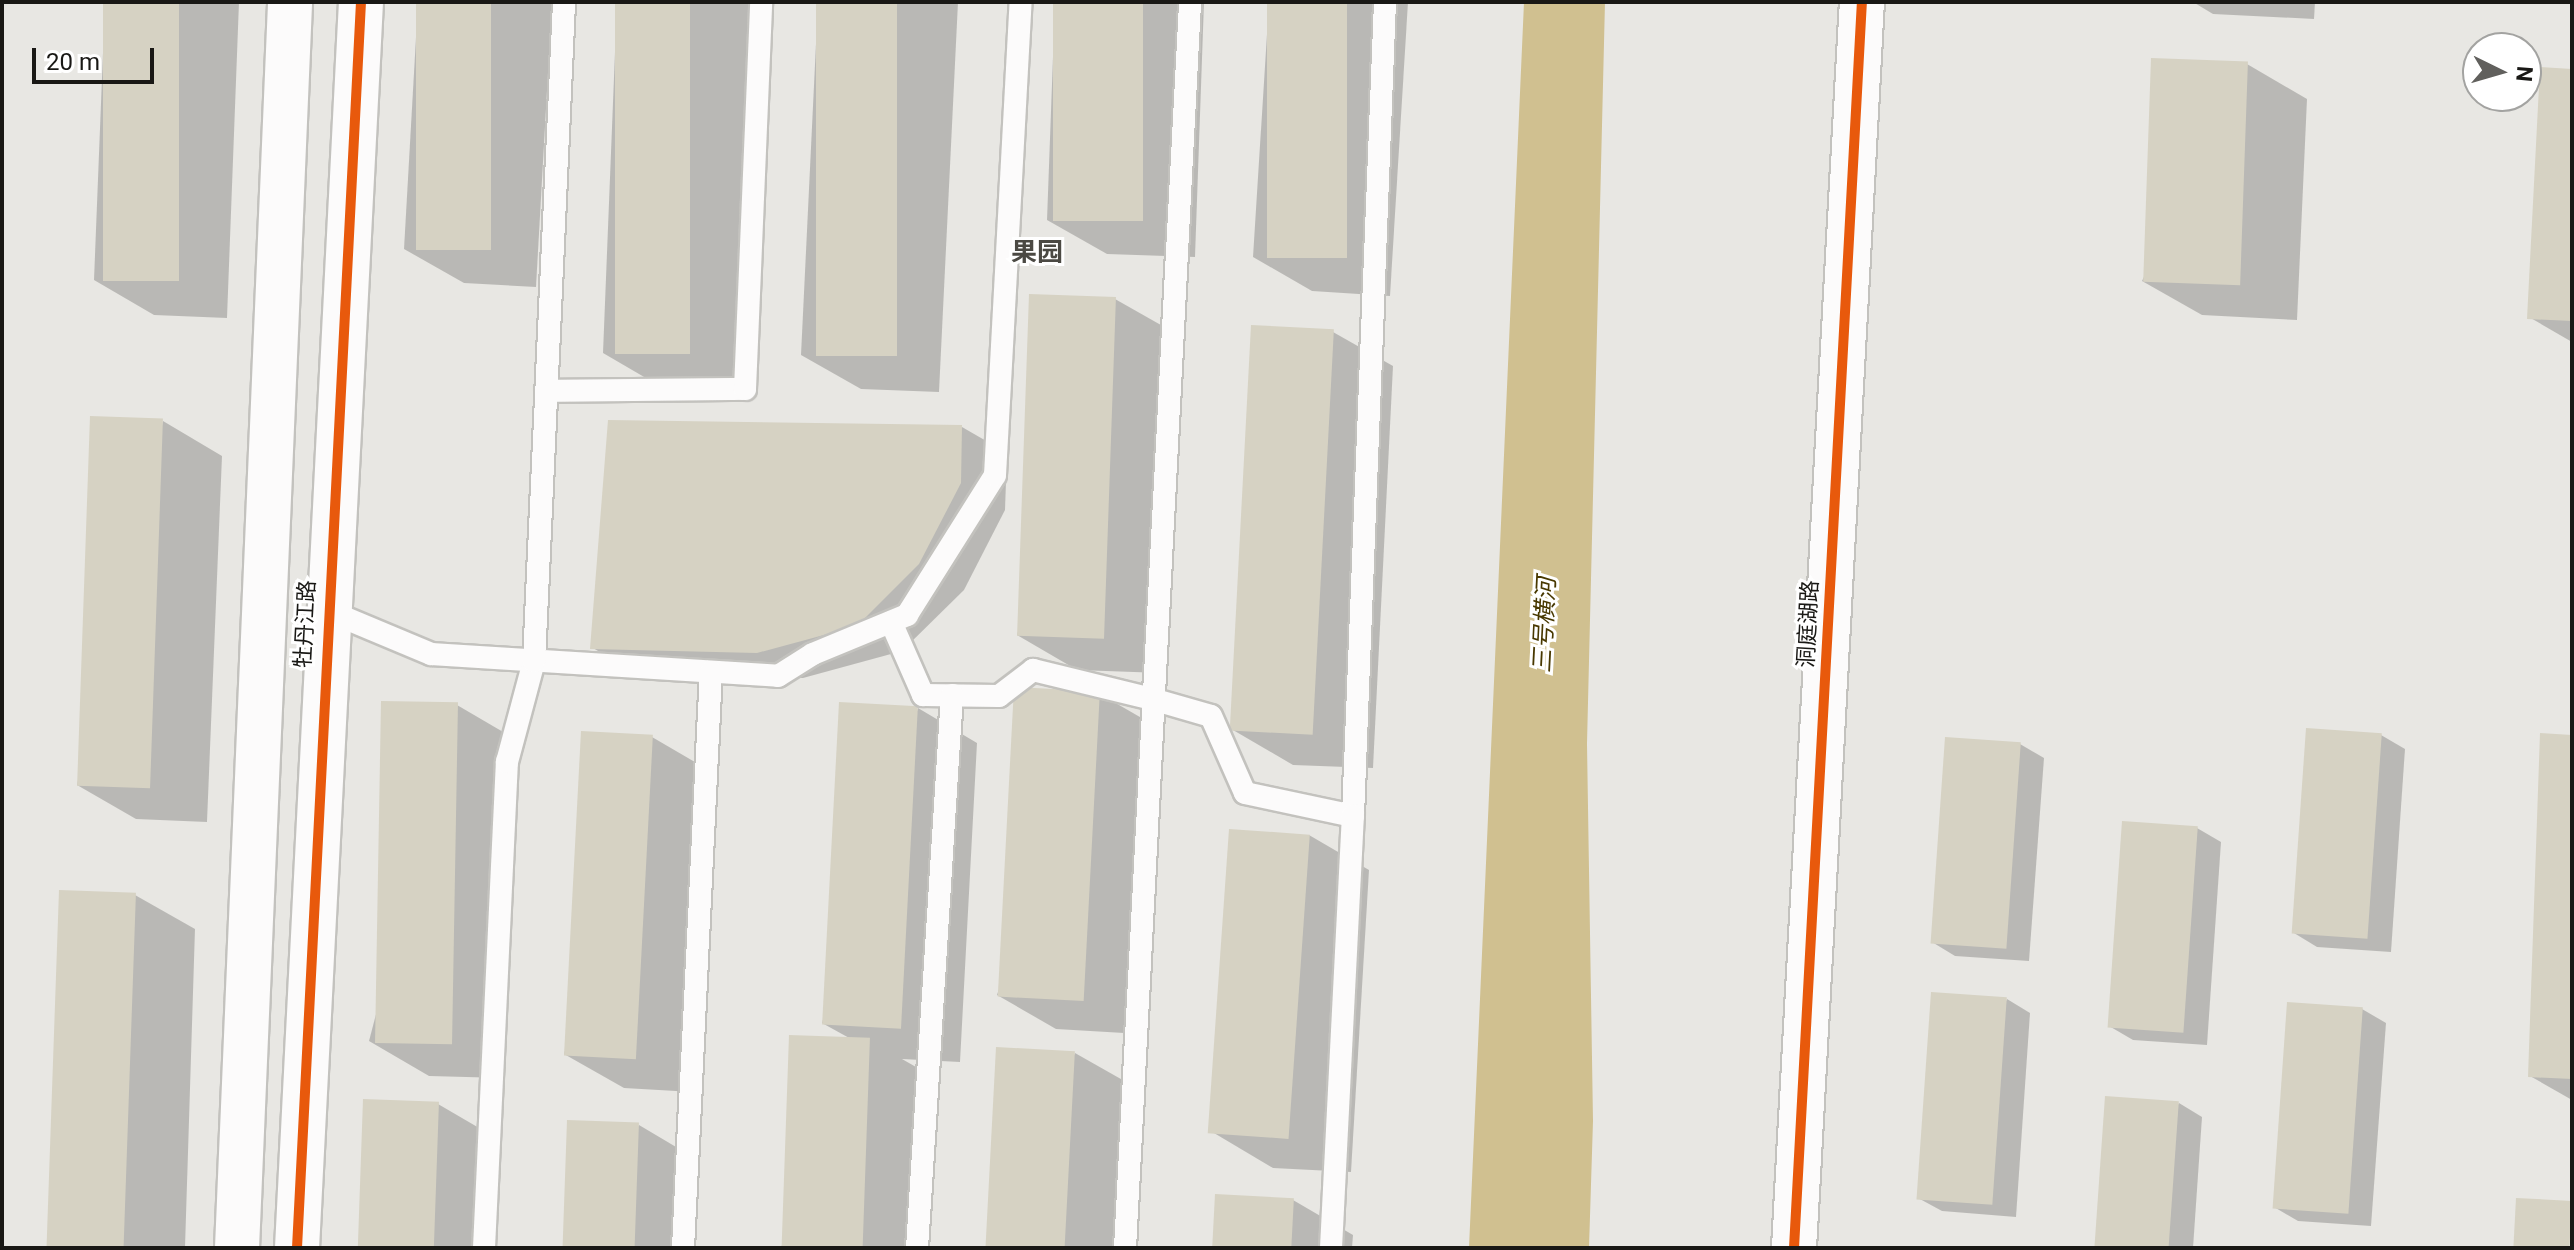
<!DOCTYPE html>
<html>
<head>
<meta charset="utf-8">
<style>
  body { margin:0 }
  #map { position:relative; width:2574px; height:1250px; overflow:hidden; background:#e8e7e3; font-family:Roboto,"Noto Sans SC",sans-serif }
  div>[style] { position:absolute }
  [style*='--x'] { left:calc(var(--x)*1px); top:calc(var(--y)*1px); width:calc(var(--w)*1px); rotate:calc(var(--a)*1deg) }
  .water>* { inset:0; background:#d0c090 }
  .shadow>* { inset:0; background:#0003 }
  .building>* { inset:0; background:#d6d2c3; transform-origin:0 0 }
  .roads { filter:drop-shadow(2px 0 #c3c2be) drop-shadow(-2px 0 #c3c2be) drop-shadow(0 2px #c3c2be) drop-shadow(0 -2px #c3c2be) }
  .service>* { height:22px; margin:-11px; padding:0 11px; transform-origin:11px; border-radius:11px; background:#fcfbfb }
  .tertiary>* { height:44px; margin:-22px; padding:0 22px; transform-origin:22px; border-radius:22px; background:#fcfbfb }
  .cycleway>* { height:10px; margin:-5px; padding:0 5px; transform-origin:5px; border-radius:5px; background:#e8590c }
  span { translate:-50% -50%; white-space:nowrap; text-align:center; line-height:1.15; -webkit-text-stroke:6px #fff; paint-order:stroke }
  .street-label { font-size:22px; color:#191815 }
  .water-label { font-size:24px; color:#483800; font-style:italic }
  .quarter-label { font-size:26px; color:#4b4943; font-weight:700 }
  .frame { position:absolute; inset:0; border:4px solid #191815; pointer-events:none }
  .north { position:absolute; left:2462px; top:32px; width:80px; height:80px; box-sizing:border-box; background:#fff; border:2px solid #a3a3a1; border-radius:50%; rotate:95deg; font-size:22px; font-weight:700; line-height:32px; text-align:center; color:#191815 }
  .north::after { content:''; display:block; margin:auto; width:28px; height:36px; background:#61605d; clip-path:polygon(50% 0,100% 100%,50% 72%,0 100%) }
  .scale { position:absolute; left:32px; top:48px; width:122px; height:36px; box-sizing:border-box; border:4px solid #191815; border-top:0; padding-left:10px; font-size:24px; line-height:28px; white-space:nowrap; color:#191815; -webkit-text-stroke:6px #fff; paint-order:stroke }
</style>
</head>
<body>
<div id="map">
  <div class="water">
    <i style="clip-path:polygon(1524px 2px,1605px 2px,1587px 744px,1593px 1121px,1589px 1248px,1469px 1248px)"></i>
  </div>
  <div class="shadow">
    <i style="clip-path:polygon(105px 2px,239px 2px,227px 318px,154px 315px,94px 280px)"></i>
    <i style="clip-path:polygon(418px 2px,552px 2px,536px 287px,464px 283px,404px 249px)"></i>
    <i style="clip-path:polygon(617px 2px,751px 2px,736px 390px,663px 388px,603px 353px)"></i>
    <i style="clip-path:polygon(818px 2px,958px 2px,939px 392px,861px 389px,801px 355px)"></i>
    <i style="clip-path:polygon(1055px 2px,1204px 2px,1195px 257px,1107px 254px,1047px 220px)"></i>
    <i style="clip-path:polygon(1269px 2px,1408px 2px,1390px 296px,1312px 291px,1253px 257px)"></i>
    <i style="clip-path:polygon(2193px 2px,2315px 2px,2314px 19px,2213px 14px)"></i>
    <i style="clip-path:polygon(2247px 64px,2307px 99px,2297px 320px,2202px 315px,2142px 281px)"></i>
    <i style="clip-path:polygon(2572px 71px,2572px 342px,2529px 317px)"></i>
    <i style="clip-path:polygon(1115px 299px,1175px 333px,1162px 673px,1077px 670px,1017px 635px)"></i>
    <i style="clip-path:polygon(1333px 332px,1393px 366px,1373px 768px,1293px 765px,1233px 730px)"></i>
    <i style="clip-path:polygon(163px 421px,222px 456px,207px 822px,136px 819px,77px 785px)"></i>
    <i style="clip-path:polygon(962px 427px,1007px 453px,1005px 510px,964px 590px,902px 651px,803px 678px,637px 674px,593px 648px)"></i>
    <i style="clip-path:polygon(1100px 694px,1159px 728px,1141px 1034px,1056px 1029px,997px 995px)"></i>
    <i style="clip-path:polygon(457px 705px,517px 740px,503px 1078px,429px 1076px,369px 1041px)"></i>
    <i style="clip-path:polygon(918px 708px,977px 743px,960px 1062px,902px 1059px,930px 1075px,922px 1248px,781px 1248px,851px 1039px,822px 1023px)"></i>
    <i style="clip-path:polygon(2381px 735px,2405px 749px,2391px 952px,2317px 947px,2294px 933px)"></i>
    <i style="clip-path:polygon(652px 737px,712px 772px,693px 1092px,624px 1088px,564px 1054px)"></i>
    <i style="clip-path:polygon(2572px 737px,2572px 1100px,2530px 1076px)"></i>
    <i style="clip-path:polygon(2020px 744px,2044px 758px,2029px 961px,1955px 956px,1932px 942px)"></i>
    <i style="clip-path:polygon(2197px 828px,2221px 842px,2207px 1045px,2133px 1040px,2109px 1026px)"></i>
    <i style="clip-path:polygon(1309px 835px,1369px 870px,1351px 1172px,1273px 1168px,1214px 1133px)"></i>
    <i style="clip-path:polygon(135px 895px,195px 929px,185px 1248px,49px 1248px)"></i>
    <i style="clip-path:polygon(2007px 999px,2030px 1013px,2016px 1217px,1942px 1211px,1918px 1198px)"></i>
    <i style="clip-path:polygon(2362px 1009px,2386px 1023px,2371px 1226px,2298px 1221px,2274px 1207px)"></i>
    <i style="clip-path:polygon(1075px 1053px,1135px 1087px,1127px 1248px,988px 1248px)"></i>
    <i style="clip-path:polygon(2179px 1103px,2202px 1117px,2193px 1248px,2096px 1248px)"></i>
    <i style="clip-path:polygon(438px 1104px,498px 1139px,493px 1248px,359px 1248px)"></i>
    <i style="clip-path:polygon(639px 1125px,698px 1160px,694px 1248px,563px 1248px)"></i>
    <i style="clip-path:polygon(1293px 1200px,1353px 1235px,1352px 1248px,1214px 1248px)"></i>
  </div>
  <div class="building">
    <i style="left:103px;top:2px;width:76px;height:279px"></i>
    <i style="left:416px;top:2px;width:75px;height:248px"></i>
    <i style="left:615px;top:2px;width:75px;height:352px"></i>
    <i style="left:816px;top:2px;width:81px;height:354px"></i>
    <i style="left:1053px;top:2px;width:90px;height:219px"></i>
    <i style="left:1267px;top:2px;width:80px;height:256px"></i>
    <i style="left:2151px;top:58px;width:97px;height:224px;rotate:2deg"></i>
    <i style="clip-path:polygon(2540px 67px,2572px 69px,2572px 321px,2527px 319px)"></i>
    <i style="left:1029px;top:294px;width:87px;height:342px;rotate:2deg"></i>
    <i style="left:1251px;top:325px;width:83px;height:406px;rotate:3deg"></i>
    <i style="left:90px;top:416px;width:73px;height:370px;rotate:2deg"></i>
    <i style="clip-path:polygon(608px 420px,962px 425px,961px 483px,919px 564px,857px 626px,757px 653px,590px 649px)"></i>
    <i style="left:1014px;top:687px;width:86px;height:310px;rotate:3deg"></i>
    <i style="left:381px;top:701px;width:77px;height:342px;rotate:1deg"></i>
    <i style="left:839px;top:702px;width:79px;height:323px;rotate:3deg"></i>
    <i style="left:2306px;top:728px;width:76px;height:206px;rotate:4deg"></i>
    <i style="left:581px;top:731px;width:72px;height:325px;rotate:3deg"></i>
    <i style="clip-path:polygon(2540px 733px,2572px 735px,2572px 1079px,2528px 1077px)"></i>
    <i style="left:1945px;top:737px;width:76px;height:207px;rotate:4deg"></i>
    <i style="left:2122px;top:821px;width:76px;height:207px;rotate:4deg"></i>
    <i style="left:1229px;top:829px;width:81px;height:305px;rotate:4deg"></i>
    <i style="left:59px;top:890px;width:77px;height:358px;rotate:2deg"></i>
    <i style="left:1931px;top:992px;width:76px;height:208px;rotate:4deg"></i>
    <i style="left:2287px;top:1002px;width:76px;height:207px;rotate:4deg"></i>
    <i style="left:789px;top:1035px;width:81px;height:213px;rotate:2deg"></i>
    <i style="left:996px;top:1047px;width:79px;height:201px;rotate:3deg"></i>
    <i style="left:2105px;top:1096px;width:74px;height:152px;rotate:4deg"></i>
    <i style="left:363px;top:1099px;width:76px;height:149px;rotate:2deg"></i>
    <i style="left:567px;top:1120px;width:72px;height:128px;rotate:2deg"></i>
    <i style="left:1215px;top:1194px;width:79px;height:54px;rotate:3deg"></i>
    <i style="left:2516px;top:1198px;width:56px;height:50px;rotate:3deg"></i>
  </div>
  <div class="roads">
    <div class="service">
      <i style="--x:546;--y:391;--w:199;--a:-0.6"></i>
      <i style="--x:745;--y:389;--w:387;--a:-87.6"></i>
      <i style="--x:326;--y:610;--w:114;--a:22.7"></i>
      <i style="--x:431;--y:654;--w:348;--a:3.6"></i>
      <i style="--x:778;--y:676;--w:41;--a:-32.2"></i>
      <i style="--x:813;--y:654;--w:102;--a:-22.5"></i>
      <i style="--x:907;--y:615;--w:165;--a:-57.8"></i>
      <i style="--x:995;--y:475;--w:474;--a:-86.9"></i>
      <i style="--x:891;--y:622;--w:80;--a:66.3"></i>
      <i style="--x:923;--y:695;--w:76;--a:0.8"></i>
      <i style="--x:999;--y:696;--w:43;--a:-37.4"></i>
      <i style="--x:1033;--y:670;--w:122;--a:13.7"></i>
      <i style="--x:1152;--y:699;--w:61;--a:16.1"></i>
      <i style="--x:1211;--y:716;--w:84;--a:66.2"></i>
      <i style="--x:1245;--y:793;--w:110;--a:12"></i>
      <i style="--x:1353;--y:816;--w:815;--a:-87.75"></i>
      <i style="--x:484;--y:1248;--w:487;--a:-87.3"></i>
      <i style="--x:507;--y:762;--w:105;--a:-75"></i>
      <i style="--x:534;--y:661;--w:660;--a:-87.39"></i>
      <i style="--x:683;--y:1248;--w:577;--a:-87.22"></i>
      <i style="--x:917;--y:1248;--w:554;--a:-86.38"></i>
      <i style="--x:1125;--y:1248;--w:1248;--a:-87.01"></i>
      <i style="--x:1331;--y:1248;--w:433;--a:-87.1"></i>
    </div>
    <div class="tertiary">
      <i style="--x:237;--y:1248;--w:1247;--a:-87.56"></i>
      <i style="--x:297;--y:1248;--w:1248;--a:-87.06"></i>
      <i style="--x:1794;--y:1248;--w:1248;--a:-86.88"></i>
    </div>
  </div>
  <div class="cycleway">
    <i style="--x:297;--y:1248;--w:1248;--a:-87.06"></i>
    <i style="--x:1794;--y:1248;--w:1248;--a:-86.88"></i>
  </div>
  <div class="street-label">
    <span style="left:305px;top:624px;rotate:-87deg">牡丹江路</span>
    <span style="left:1808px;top:624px;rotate:-87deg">洞庭湖路</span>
  </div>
  <div class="water-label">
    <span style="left:1545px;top:625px;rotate:-87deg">三号横河</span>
  </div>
  <div class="quarter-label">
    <span style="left:1037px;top:253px">果园</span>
  </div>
  <div class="frame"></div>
  <div class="north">N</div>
  <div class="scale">20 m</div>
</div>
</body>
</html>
